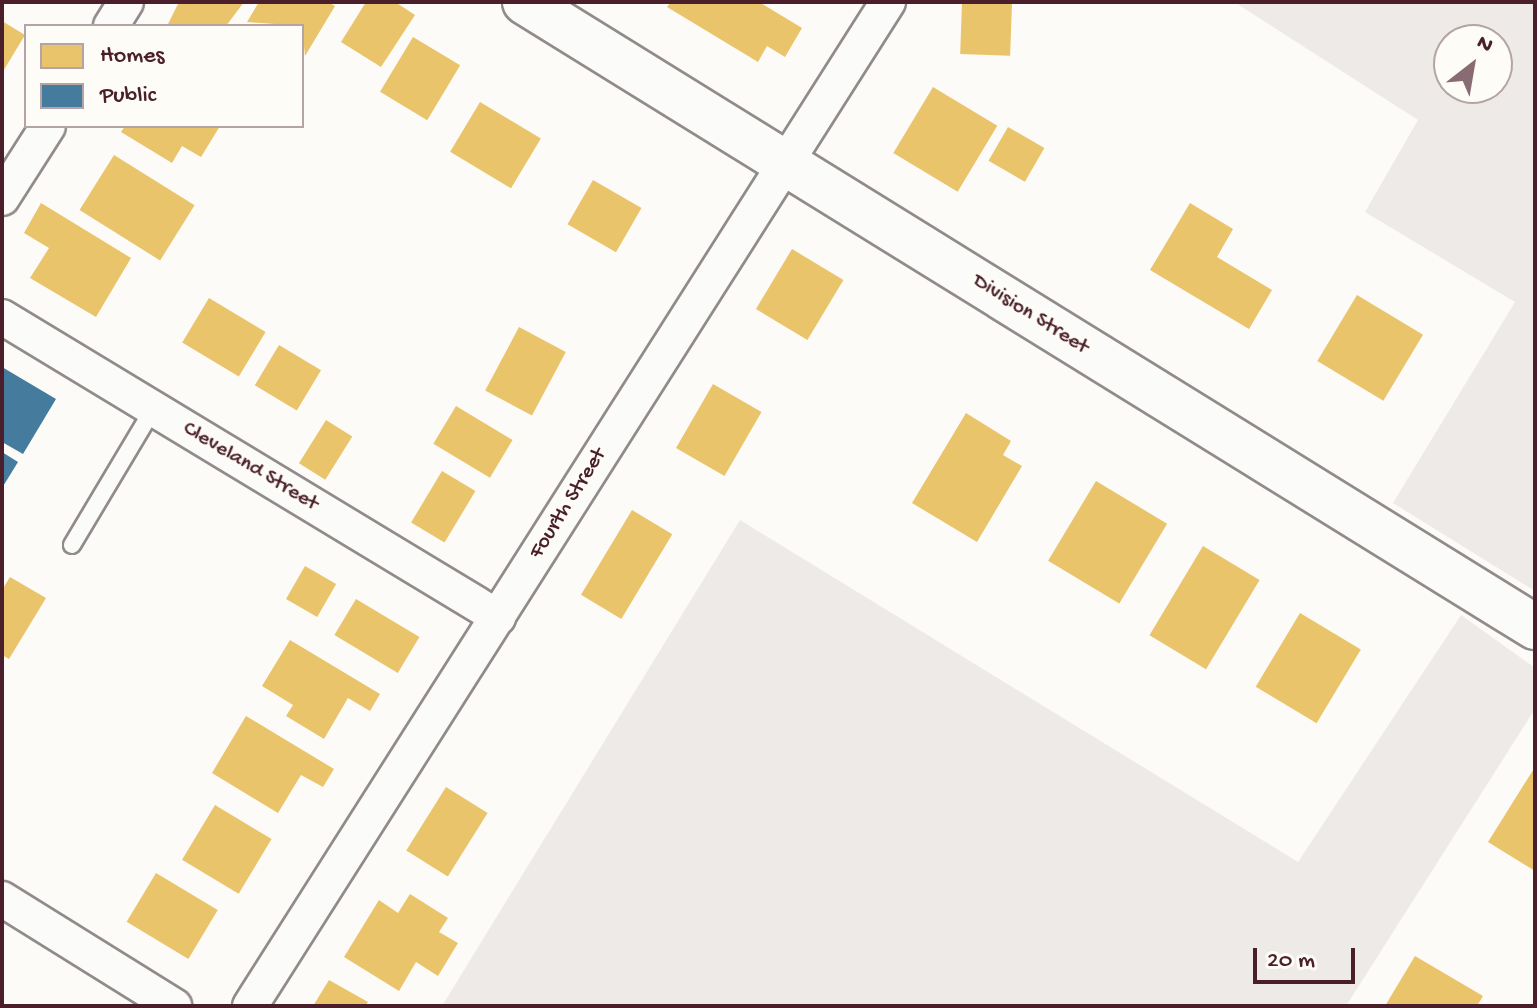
<!DOCTYPE html>
<html>
<head>
<meta charset="utf-8">
<style>
  body { margin:0 }
  #map { position:relative; width:1537px; height:1008px; overflow:hidden; background:#fcfbf8; font-family:"Gochi Hand",sans-serif }
  div>[style] { position:absolute }
  [style*='--x'] { left:calc(var(--x)*1px); top:calc(var(--y)*1px); width:calc(var(--w)*1px); rotate:calc(var(--a)*1deg) }
  .green>* { inset:0; background:#eeeae8 }
  .homes>* { inset:0; background:#e9c46a; transform-origin:0 0 }
  .public>* { inset:0; background:#457b9d }
  .roads { filter:drop-shadow(2px 0 #928a8b) drop-shadow(-2px 0 #928a8b) drop-shadow(0 2px #928a8b) drop-shadow(0 -2px #928a8b) }
  .lane>* { height:16px; margin:-8px; padding:0 8px; transform-origin:8px; border-radius:8px; background:#fbfbf9 }
  .street>* { height:34px; margin:-17px; padding:0 17px; transform-origin:17px; border-radius:17px; background:#fbfbf9 }
  .secondary>* { height:44px; margin:-22px; padding:0 22px; transform-origin:22px; border-radius:22px; background:#fbfbf9 }
  span { translate:-50% -50%; white-space:nowrap; text-align:center; line-height:1.15; -webkit-text-stroke:8px #fdfcf7; paint-order:stroke }
  .street-label { font-size:22px; color:#4a1f2b }
  .frame { position:absolute; inset:0; border:4px solid #4a1f2b; pointer-events:none }
  .legend { position:absolute; left:24px; top:24px; width:280px; height:104px; box-sizing:border-box; background:#fdfcf7; border:2px solid #b5a4a5; margin:0; padding:10px 14px; list-style:none; font-size:24px; color:#4a1f2b }
  .legend li { display:flex; align-items:center; gap:16px; height:40px }
  .legend b { width:40px; border:2px solid #b5a4a5 }
  .north { position:absolute; left:1433px; top:24px; width:80px; height:80px; box-sizing:border-box; background:#fdfcf7; border:2px solid #b5a4a5; border-radius:50%; rotate:31deg; font-size:22px; font-weight:700; line-height:32px; text-align:center; color:#4a1f2b }
  .north::after { content:''; display:block; margin:auto; width:28px; height:36px; background:#886c73; clip-path:polygon(50% 0,100% 100%,50% 72%,0 100%) }
  .scale { position:absolute; left:1253px; top:948px; width:102px; height:36px; box-sizing:border-box; border:4px solid #4a1f2b; border-top:0; padding-left:10px; font-size:24px; line-height:28px; white-space:nowrap; color:#4a1f2b; -webkit-text-stroke:6px #fdfcf7; paint-order:stroke }
</style>
</head>
<body>
<div id="map">
  <div class="green">
    <i style="clip-path:polygon(evenodd,1234px 2px,1535px 2px,1535px 591px,1393px 503px,1515px 302px,1365px 212px,1418px 120px,1234px 2px,1449px 40px,1497px 40px,1497px 88px,1449px 88px,1449px 40px)"></i>
    <i style="clip-path:polygon(740px 520px,1298px 862px,1461px 615px,1535px 668px,1535px 709px,1346px 1006px,442px 1006px)"></i>
  </div>
  <div class="homes">
    <i style="clip-path:polygon(179px 2px,244px 2px,226px 26px,167px 26px)"></i>
    <i style="clip-path:polygon(259px 2px,328px 2px,335px 6px,305px 56px,302px 26px,247px 22px)"></i>
    <i style="clip-path:polygon(366px 2px,395px 2px,415px 15px,381px 67px,341px 42px)"></i>
    <i style="clip-path:polygon(671px 2px,759px 2px,802px 28px,785px 57px,767px 46px,758px 62px,667px 7px)"></i>
    <i style="left:962px;top:2px;width:50px;height:52px;rotate:2deg"></i>
    <i style="clip-path:polygon(2px 21px,25px 35px,2px 73px)"></i>
    <i style="left:413px;top:37px;width:55px;height:64px;rotate:31deg"></i>
    <i style="left:933px;top:87px;width:75px;height:77px;rotate:31deg"></i>
    <i style="left:480px;top:102px;width:71px;height:58px;rotate:31deg"></i>
    <i style="clip-path:polygon(125px 126px,220px 126px,201px 157px,182px 146px,172px 163px,121px 132px)"></i>
    <i style="left:1008px;top:127px;width:42px;height:39px;rotate:30deg"></i>
    <i style="left:114px;top:155px;width:95px;height:65px;rotate:32deg"></i>
    <i style="left:593px;top:180px;width:56px;height:51px;rotate:30deg"></i>
    <i style="clip-path:polygon(41px 203px,131px 258px,96px 317px,30px 278px,49px 248px,24px 233px)"></i>
    <i style="clip-path:polygon(1190px 203px,1233px 229px,1217px 257px,1272px 290px,1249px 329px,1150px 270px)"></i>
    <i style="left:792px;top:249px;width:60px;height:70px;rotate:31deg"></i>
    <i style="left:1357px;top:295px;width:77px;height:77px;rotate:31deg"></i>
    <i style="left:209px;top:298px;width:66px;height:52px;rotate:31deg"></i>
    <i style="left:519px;top:327px;width:53px;height:72px;rotate:28deg"></i>
    <i style="left:279px;top:345px;width:49px;height:47px;rotate:31deg"></i>
    <i style="left:713px;top:384px;width:56px;height:74px;rotate:30deg"></i>
    <i style="left:456px;top:406px;width:66px;height:44px;rotate:31deg"></i>
    <i style="clip-path:polygon(966px 413px,1011px 441px,1003px 455px,1022px 466px,977px 542px,912px 503px)"></i>
    <i style="left:326px;top:420px;width:31px;height:51px;rotate:32deg"></i>
    <i style="left:442px;top:471px;width:39px;height:60px;rotate:31deg"></i>
    <i style="left:1096px;top:481px;width:83px;height:93px;rotate:31deg"></i>
    <i style="left:632px;top:510px;width:47px;height:99px;rotate:31deg"></i>
    <i style="left:1203px;top:546px;width:66px;height:104px;rotate:31deg"></i>
    <i style="left:305px;top:566px;width:36px;height:38px;rotate:30deg"></i>
    <i style="clip-path:polygon(10px 577px,46px 598px,9px 659px,2px 655px,2px 590px)"></i>
    <i style="left:356px;top:599px;width:74px;height:42px;rotate:31deg"></i>
    <i style="left:1300px;top:613px;width:71px;height:86px;rotate:31deg"></i>
    <i style="clip-path:polygon(290px 640px,380px 694px,370px 711px,348px 698px,324px 739px,286px 716px,293px 705px,262px 686px)"></i>
    <i style="clip-path:polygon(246px 716px,334px 769px,323px 787px,301px 775px,278px 813px,212px 773px)"></i>
    <i style="clip-path:polygon(1535px 767px,1535px 871px,1488px 842px)"></i>
    <i style="left:446px;top:787px;width:49px;height:75px;rotate:32deg"></i>
    <i style="left:215px;top:805px;width:66px;height:64px;rotate:31deg"></i>
    <i style="left:156px;top:873px;width:72px;height:57px;rotate:31deg"></i>
    <i style="clip-path:polygon(410px 894px,448px 918px,439px 932px,458px 943px,438px 976px,416px 962px,399px 991px,344px 957px,379px 900px,398px 913px)"></i>
    <i style="clip-path:polygon(1415px 956px,1483px 996px,1477px 1006px,1385px 1006px)"></i>
    <i style="clip-path:polygon(329px 980px,368px 1002px,365px 1006px,313px 1006px)"></i>
  </div>
  <div class="public">
    <i style="clip-path:polygon(2px 367px,56px 399px,23px 454px,2px 442px)"></i>
    <i style="clip-path:polygon(2px 452px,18px 462px,2px 488px)"></i>
  </div>
  <div class="roads">
    <div class="lane">
      <i style="--x:72;--y:545;--w:158;--a:-59.2"></i>
    </div>
    <div class="street">
      <i style="--x:111;--y:26;--w:28;--a:-58"></i>
      <i style="--x:2;--y:198;--w:85;--a:-57.4"></i>
      <i style="--x:2;--y:317;--w:580;--a:31.17"></i>
      <i style="--x:2;--y:899;--w:203;--a:31.9"></i>
      <i style="--x:250;--y:1006;--w:1190;--a:-57.57"></i>
    </div>
    <div class="secondary">
      <i style="--x:525;--y:2;--w:1188;--a:31.75"></i>
    </div>
  </div>
  <div class="street-label">
    <span style="left:1030px;top:315px;rotate:32deg">Division Street</span>
    <span style="left:250px;top:467px;rotate:31deg">Cleveland Street</span>
    <span style="left:569px;top:504px;rotate:-58deg">Fourth Street</span>
  </div>
  <div class="frame"></div>
  <ul class="legend">
  <li><b style="height:22px;background:#e9c46a"></b>Homes</li>
  <li><b style="height:22px;background:#457b9d"></b>Public</li>
  </ul>
  <div class="north">N</div>
  <div class="scale">20 m</div>
</div>
</body>
</html>
